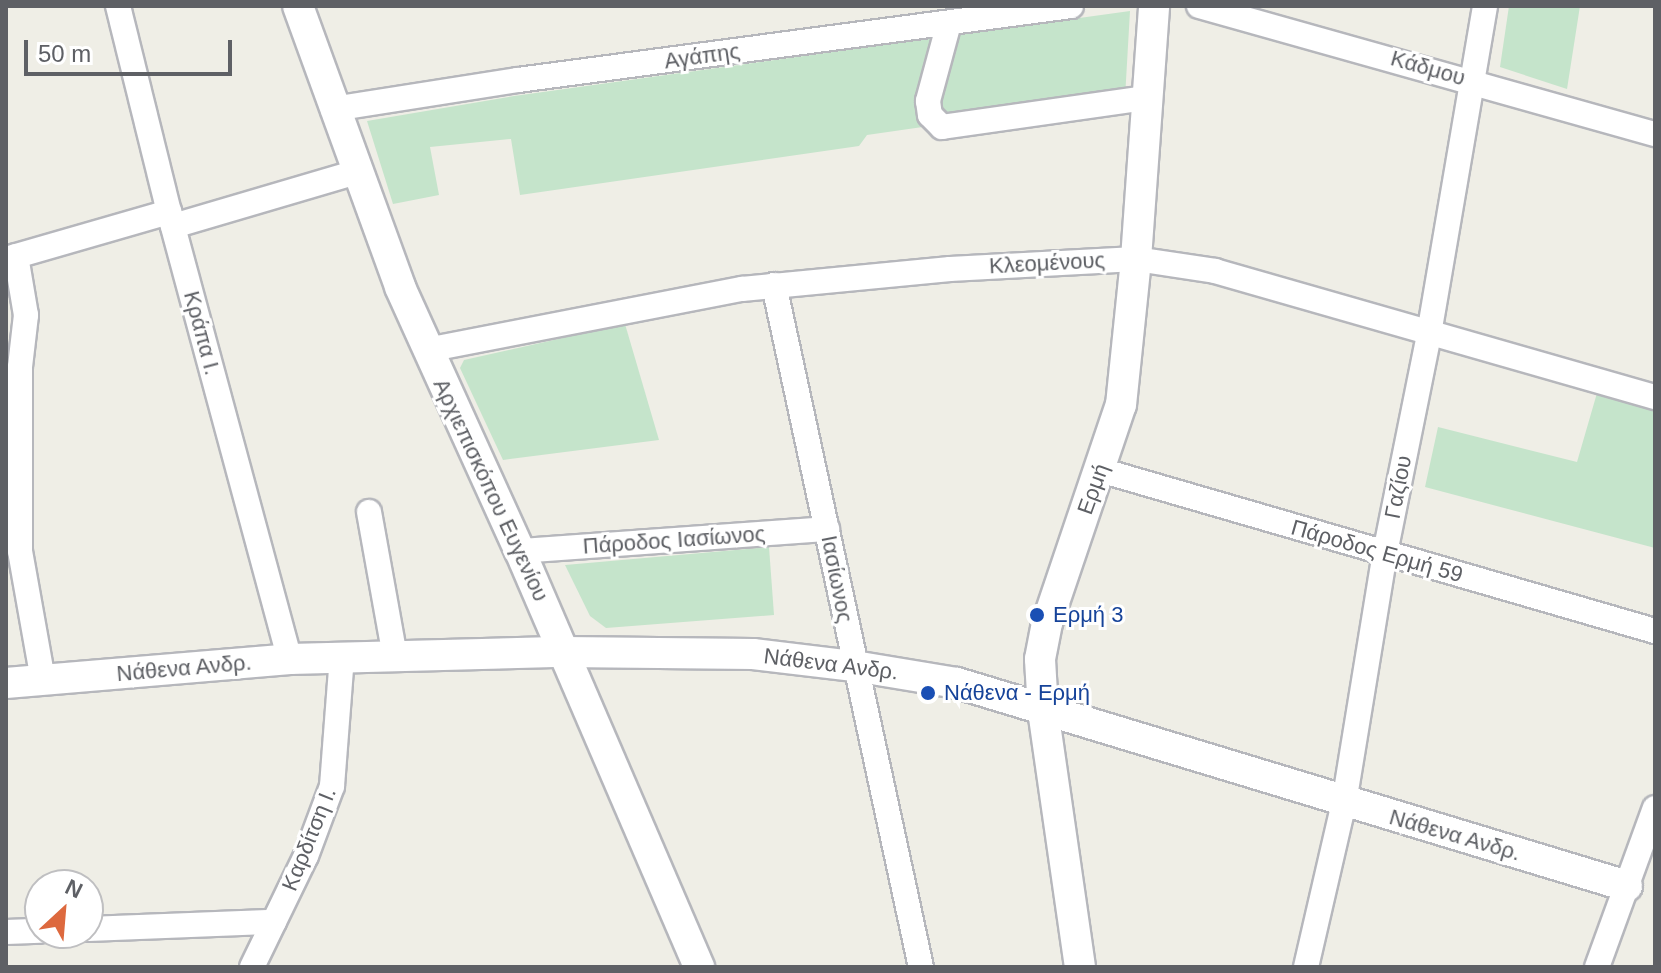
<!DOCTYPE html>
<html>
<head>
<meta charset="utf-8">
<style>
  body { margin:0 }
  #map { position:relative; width:1661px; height:973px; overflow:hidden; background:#efeee6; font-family:Helvetica,sans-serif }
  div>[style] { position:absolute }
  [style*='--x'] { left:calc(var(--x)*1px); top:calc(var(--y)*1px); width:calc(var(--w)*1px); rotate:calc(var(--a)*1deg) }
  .green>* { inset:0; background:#c5e4cb }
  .roads { filter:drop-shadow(2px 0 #b6b7bc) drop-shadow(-2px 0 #b6b7bc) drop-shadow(0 2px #b6b7bc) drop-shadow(0 -2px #b6b7bc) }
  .minor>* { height:24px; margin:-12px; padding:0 12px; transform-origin:12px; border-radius:12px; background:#fff }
  .tertiary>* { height:30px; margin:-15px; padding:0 15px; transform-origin:15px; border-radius:15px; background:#fff }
  .dots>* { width:22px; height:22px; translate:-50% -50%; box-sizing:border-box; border:4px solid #fff; border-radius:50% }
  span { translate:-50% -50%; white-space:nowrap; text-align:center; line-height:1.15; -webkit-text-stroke:6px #fff; paint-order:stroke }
  .street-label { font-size:22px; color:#5e6065 }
  .transit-label { font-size:22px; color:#164399 }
  .left { translate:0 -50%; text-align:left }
  .frame { position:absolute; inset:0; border:8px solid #5e6065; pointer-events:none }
  .north { position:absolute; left:24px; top:869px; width:80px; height:80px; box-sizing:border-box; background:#fff; border:2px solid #bfbfc1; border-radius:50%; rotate:26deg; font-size:22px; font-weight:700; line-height:32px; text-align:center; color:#5e6065 }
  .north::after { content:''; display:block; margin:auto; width:28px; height:36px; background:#dd693e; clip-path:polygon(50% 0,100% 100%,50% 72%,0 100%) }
  .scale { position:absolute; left:24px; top:40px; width:208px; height:36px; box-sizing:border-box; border:4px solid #5e6065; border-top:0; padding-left:10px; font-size:24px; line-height:28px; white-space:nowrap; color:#5e6065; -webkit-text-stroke:6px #fff; paint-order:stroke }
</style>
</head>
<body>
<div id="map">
  <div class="green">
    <i style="clip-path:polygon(1509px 6px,1580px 6px,1567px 89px,1500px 67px)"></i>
    <i style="clip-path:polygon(1130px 11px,1125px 98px,867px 135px,859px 146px,520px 195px,511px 139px,430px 147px,439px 195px,393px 204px,367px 121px,514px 96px)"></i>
    <i style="clip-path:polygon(625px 324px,659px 440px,503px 460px,460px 368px,464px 360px)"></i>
    <i style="clip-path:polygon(1597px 393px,1655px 411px,1655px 548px,1425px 487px,1438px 427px,1577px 462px)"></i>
    <i style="clip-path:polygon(769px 547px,774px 615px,606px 628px,590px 616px,565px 565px)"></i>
  </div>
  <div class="roads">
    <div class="minor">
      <i style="--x:118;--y:6;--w:212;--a:76.1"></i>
      <i style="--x:169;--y:212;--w:463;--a:74.9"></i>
      <i style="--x:1199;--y:6;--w:474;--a:15.7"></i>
      <i style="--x:949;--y:23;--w:81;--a:105.1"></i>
      <i style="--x:928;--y:101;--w:14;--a:82"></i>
      <i style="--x:930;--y:115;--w:17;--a:45"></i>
      <i style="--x:942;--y:127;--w:207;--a:-8.1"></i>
      <i style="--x:333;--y:109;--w:187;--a:-8.9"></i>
      <i style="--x:518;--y:80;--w:558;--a:-7.62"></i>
      <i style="--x:173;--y:226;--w:191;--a:-16.4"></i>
      <i style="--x:16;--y:256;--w:60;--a:80.4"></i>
      <i style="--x:26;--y:315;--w:52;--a:96.6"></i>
      <i style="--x:20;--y:367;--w:184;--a:90"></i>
      <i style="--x:20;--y:551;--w:131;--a:79.9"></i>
      <i style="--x:6;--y:259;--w:170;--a:-16.1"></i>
      <i style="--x:774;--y:285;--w:698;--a:77.84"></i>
      <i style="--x:427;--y:350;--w:321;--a:-11"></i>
      <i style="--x:742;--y:289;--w:209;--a:-5.5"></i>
      <i style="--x:950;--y:269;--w:186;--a:-3.1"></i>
      <i style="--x:1136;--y:259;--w:80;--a:8.6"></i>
      <i style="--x:1215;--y:271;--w:458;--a:16"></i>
      <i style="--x:1100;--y:470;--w:578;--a:16.18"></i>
      <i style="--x:369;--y:512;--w:146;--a:79.8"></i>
      <i style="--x:520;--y:551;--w:308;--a:-4.1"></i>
      <i style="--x:88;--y:929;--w:186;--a:-2.2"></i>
      <i style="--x:6;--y:932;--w:34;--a:-2"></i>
      <i style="--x:252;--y:967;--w:123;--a:-64.1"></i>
      <i style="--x:306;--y:856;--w:75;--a:-69.6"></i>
      <i style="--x:332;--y:786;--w:129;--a:-85.6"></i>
      <i style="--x:1306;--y:967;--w:168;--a:-77"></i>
      <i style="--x:1344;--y:803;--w:253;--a:-80.7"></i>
      <i style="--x:1385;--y:553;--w:223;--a:-78.6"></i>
      <i style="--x:1429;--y:334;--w:333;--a:-80.3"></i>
      <i style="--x:1597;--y:967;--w:169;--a:-70"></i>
    </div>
    <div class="tertiary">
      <i style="--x:298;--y:6;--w:299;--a:70"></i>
      <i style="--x:400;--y:287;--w:290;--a:65.6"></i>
      <i style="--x:520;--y:551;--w:453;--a:66.7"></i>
      <i style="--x:6;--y:683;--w:285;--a:-4.8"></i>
      <i style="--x:290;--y:659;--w:274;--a:-1.5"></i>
      <i style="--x:564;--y:652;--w:189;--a:0.6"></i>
      <i style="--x:753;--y:654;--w:102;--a:6.8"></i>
      <i style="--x:854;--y:666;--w:104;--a:9.4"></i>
      <i style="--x:957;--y:683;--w:700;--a:16.86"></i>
      <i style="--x:1080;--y:967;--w:260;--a:-98.2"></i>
      <i style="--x:1043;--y:710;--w:51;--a:-93.4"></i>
      <i style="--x:1040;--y:659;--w:37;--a:-79"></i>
      <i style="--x:1047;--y:623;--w:230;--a:-71.3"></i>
      <i style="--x:1121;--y:405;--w:147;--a:-84.1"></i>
      <i style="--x:1136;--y:259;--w:254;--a:-85.9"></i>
    </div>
  </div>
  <div class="dots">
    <i style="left:1037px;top:615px;background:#1a4fb4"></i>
    <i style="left:928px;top:693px;background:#1a4fb4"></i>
  </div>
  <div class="street-label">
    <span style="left:702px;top:56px;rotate:-8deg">Αγάπης</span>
    <span style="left:1428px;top:68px;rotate:16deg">Κάδμου</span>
    <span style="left:1047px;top:263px;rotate:-3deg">Κλεομένους</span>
    <span style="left:202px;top:333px;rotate:75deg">Κράπα Ι.</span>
    <span style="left:1398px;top:487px;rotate:-79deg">Γαζίου</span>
    <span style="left:1093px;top:489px;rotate:-70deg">Ερμή</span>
    <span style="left:491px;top:490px;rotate:65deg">Αρχιεπισκόπου Ευγενίου</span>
    <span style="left:674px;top:540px;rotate:-4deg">Πάροδος Ιασίωνος</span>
    <span style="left:1377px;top:551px;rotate:16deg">Πάροδος Ερμή 59</span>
    <span style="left:837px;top:579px;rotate:79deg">Ιασίωνος</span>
    <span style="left:831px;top:664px;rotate:7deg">Νάθενα Ανδρ.</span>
    <span style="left:184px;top:668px;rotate:-5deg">Νάθενα Ανδρ.</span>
    <span style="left:1455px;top:835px;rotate:16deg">Νάθενα Ανδρ.</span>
    <span style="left:309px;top:839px;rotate:-68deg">Καρδίτση Ι.</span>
  </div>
  <div class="transit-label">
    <span class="left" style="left:1053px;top:615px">Ερμή 3</span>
    <span class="left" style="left:944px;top:693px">Νάθενα - Ερμή</span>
  </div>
  <div class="frame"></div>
  <div class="north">N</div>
  <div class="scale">50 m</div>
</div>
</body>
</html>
